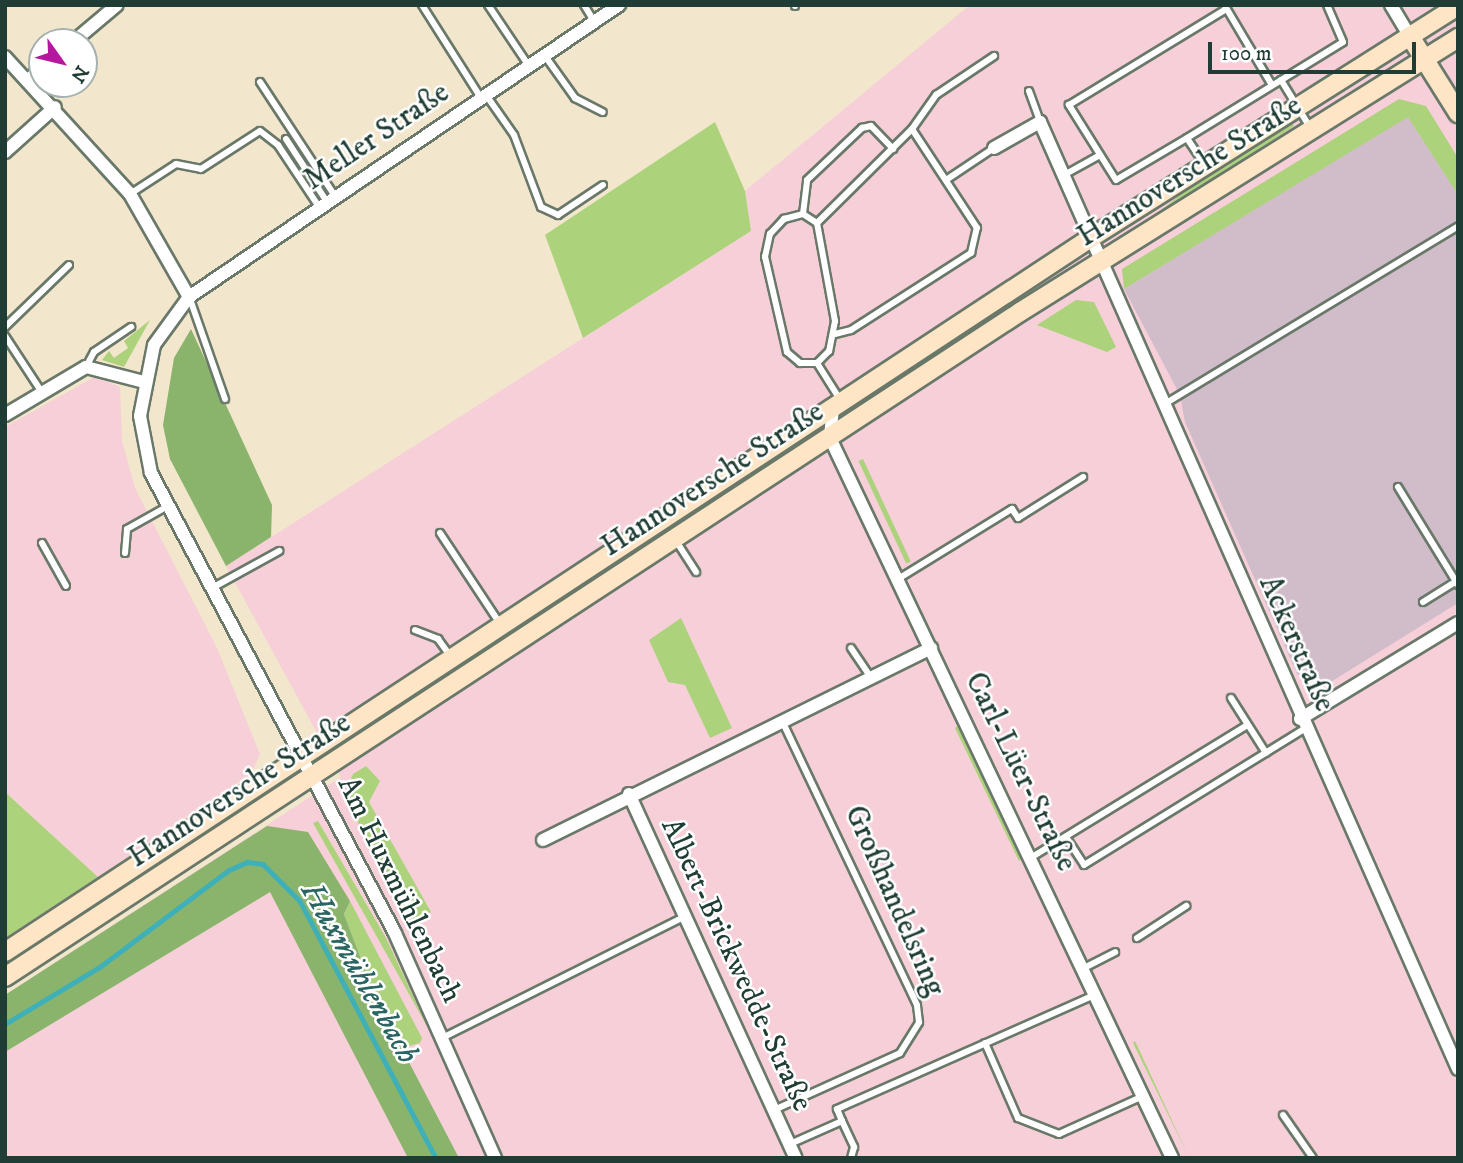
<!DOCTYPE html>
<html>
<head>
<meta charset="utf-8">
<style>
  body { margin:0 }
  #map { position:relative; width:1463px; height:1163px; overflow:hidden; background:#f2e6cc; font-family:"IM FELL DW Pica",serif }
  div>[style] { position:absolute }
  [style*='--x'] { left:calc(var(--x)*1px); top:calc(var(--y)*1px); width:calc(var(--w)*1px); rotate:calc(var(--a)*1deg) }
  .built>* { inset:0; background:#f6cfd8 }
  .industrial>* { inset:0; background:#d1bdca }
  .green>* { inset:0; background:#add27c; transform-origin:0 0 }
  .forest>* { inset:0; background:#8ab46c }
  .stream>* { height:4.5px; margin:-2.25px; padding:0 2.25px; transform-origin:2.25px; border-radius:2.25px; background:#3fb0b8 }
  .roads { filter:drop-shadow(2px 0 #697869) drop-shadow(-2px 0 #697869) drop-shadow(0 2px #697869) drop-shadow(0 -2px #697869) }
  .lane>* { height:6px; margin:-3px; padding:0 3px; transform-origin:3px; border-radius:3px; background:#fff }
  .street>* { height:12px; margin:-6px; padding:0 6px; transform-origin:6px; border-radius:6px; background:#fff }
  .secondary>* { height:18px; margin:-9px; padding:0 9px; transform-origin:9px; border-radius:9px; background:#fde5c5 }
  span { translate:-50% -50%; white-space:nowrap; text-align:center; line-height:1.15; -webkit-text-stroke:5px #fff; paint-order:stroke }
  .street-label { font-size:30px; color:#1f3d34 }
  .water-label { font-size:32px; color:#2a6562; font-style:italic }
  .frame { position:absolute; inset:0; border:7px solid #1f3d34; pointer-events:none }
  .north { position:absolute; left:28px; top:28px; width:70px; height:70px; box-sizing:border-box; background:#fff; border:2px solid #a5b1ae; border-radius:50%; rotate:124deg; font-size:19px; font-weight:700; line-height:28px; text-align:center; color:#1f3d34 }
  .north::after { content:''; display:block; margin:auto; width:24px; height:32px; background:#b5179e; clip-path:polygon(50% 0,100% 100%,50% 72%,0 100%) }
  .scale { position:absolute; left:1208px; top:42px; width:208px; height:32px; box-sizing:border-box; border:4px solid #1f3d34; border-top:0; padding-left:9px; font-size:21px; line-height:24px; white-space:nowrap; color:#1f3d34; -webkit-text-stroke:5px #fff; paint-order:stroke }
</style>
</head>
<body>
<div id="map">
  <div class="built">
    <i style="clip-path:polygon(970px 5px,1458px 5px,1458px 1158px,5px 1158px,5px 995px,341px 777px,226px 566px,751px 231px,745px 191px)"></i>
    <i style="clip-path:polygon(96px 376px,120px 387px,122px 441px,135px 488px,217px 648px,260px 754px,251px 774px,98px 877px,5px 792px,5px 427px)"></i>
  </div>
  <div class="industrial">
    <i style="clip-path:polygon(1408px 116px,1458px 195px,1458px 603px,1321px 688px,1297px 674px,1185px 422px,1180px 395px,1124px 289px)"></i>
  </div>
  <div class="green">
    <i style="clip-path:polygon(1399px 99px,1426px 106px,1458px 158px,1458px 195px,1408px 117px,1124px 289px,1122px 269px)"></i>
    <i style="clip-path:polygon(715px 122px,745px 191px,751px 231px,583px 338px,545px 235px)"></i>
    <i style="clip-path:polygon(1292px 122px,1294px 126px,1131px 234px,1204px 176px)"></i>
    <i style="clip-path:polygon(1054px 270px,1056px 273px,855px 413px,853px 409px,967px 326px)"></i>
    <i style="clip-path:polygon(1076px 300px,1094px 302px,1116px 347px,1107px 352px,1037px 325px)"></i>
    <i style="clip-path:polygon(150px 320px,124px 367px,102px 360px,109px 351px,114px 358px,128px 348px,124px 341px)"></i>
    <i style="clip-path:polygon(797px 439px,802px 448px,345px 743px,483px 652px,516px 623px)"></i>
    <i style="left:863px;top:459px;width:113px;height:5px;rotate:65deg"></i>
    <i style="clip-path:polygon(681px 618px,732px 728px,710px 738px,685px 685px,668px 682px,649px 640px)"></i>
    <i style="clip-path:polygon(958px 726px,1021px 859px,1019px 861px,955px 728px)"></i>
    <i style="clip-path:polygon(366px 766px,380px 781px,369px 802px,431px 912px,409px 923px,344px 795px,353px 774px)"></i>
    <i style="clip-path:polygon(5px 792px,98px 877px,5px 938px)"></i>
    <i style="clip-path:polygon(318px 821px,386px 938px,428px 1028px,313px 823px)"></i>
    <i style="clip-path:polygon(350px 901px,422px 1038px,420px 1043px,402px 1048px,376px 999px,344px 914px)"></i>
    <i style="clip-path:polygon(1135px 1041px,1188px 1155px,1133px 1043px)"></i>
  </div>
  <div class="forest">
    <i style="clip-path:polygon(191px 329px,272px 505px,271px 537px,226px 566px,170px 459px,163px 425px,174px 358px)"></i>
    <i style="clip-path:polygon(267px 826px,308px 832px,350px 901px,344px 914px,376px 999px,459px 1158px,408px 1158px,270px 892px,5px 1052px,5px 995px)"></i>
  </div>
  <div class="stream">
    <i style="--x:5;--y:1024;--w:112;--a:-31.1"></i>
    <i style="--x:101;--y:966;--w:160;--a:-36.9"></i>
    <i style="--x:229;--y:870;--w:20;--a:-24"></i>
    <i style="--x:247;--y:862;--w:16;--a:7"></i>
    <i style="--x:263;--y:864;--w:52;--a:45"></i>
    <i style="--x:300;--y:901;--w:291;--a:62.1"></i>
  </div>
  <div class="roads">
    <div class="lane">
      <i style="--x:422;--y:5;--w:110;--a:57.6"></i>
      <i style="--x:488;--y:5;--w:73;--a:56.1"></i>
      <i style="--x:584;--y:5;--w:19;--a:58"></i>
      <i style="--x:795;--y:5;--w:1;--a:90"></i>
      <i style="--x:1225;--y:6;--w:92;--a:59.3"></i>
      <i style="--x:545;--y:56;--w:52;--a:54.5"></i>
      <i style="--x:575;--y:98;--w:31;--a:27"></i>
      <i style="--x:1281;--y:80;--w:57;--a:58.5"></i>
      <i style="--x:260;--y:82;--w:136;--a:56.7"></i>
      <i style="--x:1029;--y:91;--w:33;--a:70"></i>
      <i style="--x:486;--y:95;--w:49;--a:55"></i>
      <i style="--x:514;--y:135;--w:77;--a:69.4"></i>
      <i style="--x:541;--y:207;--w:19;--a:25"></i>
      <i style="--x:558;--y:215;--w:54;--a:-33.7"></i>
      <i style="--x:1187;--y:138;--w:82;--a:149.4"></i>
      <i style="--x:1116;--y:180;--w:89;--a:-122.1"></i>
      <i style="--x:1069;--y:105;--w:184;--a:-31.4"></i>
      <i style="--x:286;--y:139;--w:75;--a:56.9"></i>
      <i style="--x:1205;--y:165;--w:32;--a:-124"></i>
      <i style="--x:1187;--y:138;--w:183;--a:-31.6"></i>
      <i style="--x:1343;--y:42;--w:40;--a:-113.4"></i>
      <i style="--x:1064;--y:175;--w:41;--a:-29.1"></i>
      <i style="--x:946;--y:180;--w:58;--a:-33.7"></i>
      <i style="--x:130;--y:194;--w:55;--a:-33.1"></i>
      <i style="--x:176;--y:164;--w:25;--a:11"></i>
      <i style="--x:201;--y:169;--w:70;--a:-32.8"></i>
      <i style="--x:260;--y:131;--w:23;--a:38"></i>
      <i style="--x:278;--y:145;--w:74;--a:56.5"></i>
      <i style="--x:803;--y:214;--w:17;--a:33"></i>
      <i style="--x:817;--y:223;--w:100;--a:79.6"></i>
      <i style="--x:835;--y:321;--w:31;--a:101"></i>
      <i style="--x:829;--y:351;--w:17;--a:135"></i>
      <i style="--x:817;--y:363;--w:17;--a:180"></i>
      <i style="--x:800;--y:363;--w:17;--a:-140"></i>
      <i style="--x:787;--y:352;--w:98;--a:-103"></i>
      <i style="--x:765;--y:257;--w:24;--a:-78"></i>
      <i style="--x:770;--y:234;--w:21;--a:-47"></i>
      <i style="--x:784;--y:219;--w:20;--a:-15"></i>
      <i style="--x:803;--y:214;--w:34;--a:-83"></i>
      <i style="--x:807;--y:180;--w:76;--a:-43.4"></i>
      <i style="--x:862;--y:128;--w:9;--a:-13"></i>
      <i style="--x:871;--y:126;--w:32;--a:46"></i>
      <i style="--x:817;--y:223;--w:134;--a:-44.7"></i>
      <i style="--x:912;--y:129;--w:42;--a:-54.8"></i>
      <i style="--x:936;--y:95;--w:70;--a:-33.9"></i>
      <i style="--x:190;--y:299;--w:106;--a:70.7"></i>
      <i style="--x:5;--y:327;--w:89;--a:-44.1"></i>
      <i style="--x:835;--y:334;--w:16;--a:-14"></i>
      <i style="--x:851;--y:330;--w:143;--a:-32.7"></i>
      <i style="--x:971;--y:253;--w:26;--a:-77"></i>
      <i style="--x:977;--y:228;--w:118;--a:-123.3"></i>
      <i style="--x:5;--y:336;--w:66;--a:56.8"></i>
      <i style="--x:817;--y:363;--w:45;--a:57.7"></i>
      <i style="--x:86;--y:367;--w:17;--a:-62"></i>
      <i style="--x:94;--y:352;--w:45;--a:-34"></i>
      <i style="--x:1163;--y:405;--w:345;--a:-31.2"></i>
      <i style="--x:1398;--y:487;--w:115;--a:58.5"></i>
      <i style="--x:440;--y:533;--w:110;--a:56.5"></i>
      <i style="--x:676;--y:541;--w:37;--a:57"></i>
      <i style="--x:42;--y:543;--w:49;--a:60.8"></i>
      <i style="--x:125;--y:553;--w:24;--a:-85"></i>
      <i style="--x:127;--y:529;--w:47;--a:-29.3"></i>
      <i style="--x:898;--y:579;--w:134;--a:-31.6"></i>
      <i style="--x:1012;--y:509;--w:11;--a:56"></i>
      <i style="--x:1018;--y:518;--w:77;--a:-32.2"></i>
      <i style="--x:212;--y:588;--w:77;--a:-28.9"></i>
      <i style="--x:1423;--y:602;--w:39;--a:-32"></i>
      <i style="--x:415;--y:630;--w:25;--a:21"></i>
      <i style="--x:438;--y:639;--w:22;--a:54"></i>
      <i style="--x:851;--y:648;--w:34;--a:56"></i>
      <i style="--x:1231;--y:698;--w:65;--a:57.5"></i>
      <i style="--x:1066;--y:837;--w:33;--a:57"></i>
      <i style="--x:1084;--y:865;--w:259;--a:-31.7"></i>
      <i style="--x:1032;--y:857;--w:252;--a:-31.5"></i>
      <i style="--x:1137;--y:938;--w:59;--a:-33.1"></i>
      <i style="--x:1084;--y:968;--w:35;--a:-27"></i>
      <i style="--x:442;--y:1038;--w:271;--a:-26.6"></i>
      <i style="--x:985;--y:1043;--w:82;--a:66.3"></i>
      <i style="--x:1018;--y:1118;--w:44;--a:21.3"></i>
      <i style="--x:1059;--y:1134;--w:92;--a:-24.3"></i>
      <i style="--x:774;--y:1110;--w:138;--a:-24.3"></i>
      <i style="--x:900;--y:1053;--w:36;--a:-58"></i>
      <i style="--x:919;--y:1022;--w:17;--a:-97"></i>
      <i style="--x:917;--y:1005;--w:314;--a:-115.4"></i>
      <i style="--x:1283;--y:1115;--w:52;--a:55.1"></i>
      <i style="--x:842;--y:1121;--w:29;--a:65"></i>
      <i style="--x:854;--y:1147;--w:11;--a:105"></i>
      <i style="--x:790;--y:1144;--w:57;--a:-23.9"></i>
      <i style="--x:842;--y:1121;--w:13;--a:-113"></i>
      <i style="--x:837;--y:1109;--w:281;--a:-23.9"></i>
    </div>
    <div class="street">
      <i style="--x:1391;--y:5;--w:39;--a:59"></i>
      <i style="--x:73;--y:42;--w:57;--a:-40.1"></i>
      <i style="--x:5;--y:57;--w:185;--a:47.6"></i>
      <i style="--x:130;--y:194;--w:119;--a:60.2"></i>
      <i style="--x:28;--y:80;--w:18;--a:-41"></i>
      <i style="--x:994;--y:148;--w:53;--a:-29.5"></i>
      <i style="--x:1040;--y:122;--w:1035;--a:66.18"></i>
      <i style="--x:5;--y:152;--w:67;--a:-42"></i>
      <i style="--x:833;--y:408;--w:30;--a:96"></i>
      <i style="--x:830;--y:438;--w:797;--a:64.59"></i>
      <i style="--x:5;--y:415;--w:94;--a:-30.7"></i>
      <i style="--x:86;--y:367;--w:60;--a:14.5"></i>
      <i style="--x:1300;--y:719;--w:185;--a:-31.3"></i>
      <i style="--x:629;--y:794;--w:400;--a:65.4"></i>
      <i style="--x:543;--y:840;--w:433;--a:-26.3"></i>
      <i style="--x:495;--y:1158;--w:246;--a:-114"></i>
      <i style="--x:395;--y:933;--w:521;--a:-117.94"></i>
      <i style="--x:151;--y:473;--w:58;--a:-100.9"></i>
      <i style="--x:140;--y:416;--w:72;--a:-78.8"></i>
      <i style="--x:154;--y:345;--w:59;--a:-53.9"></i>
      <i style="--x:189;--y:297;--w:520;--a:-34.18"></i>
    </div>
    <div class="secondary">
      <i style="--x:1411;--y:38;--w:89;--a:57.9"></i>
      <i style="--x:5;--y:952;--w:1297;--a:-33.33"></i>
      <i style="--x:1089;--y:239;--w:436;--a:-32.3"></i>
      <i style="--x:5;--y:977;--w:1213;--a:-33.23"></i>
      <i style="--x:1020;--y:312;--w:517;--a:-32.03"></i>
    </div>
  </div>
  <div class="street-label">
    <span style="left:377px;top:137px;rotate:-34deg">Meller Straße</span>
    <span style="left:1190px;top:172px;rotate:-32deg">Hannoversche Straße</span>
    <span style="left:713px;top:480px;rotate:-33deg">Hannoversche Straße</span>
    <span style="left:1296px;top:644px;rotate:66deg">Ackerstraße</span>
    <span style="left:1020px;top:772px;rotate:64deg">Carl-Lüer-Straße</span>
    <span style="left:240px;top:791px;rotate:-33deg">Hannoversche Straße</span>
    <span style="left:399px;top:890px;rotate:64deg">Am Huxmühlenbach</span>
    <span style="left:894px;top:901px;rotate:66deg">Großhandelsring</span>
    <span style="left:736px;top:965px;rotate:65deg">Albert-Brickwedde-Straße</span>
  </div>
  <div class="water-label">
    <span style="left:359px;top:973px;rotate:60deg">Huxmühlenbach</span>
  </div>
  <div class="frame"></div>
  <div class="north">N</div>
  <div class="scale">100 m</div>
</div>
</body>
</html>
